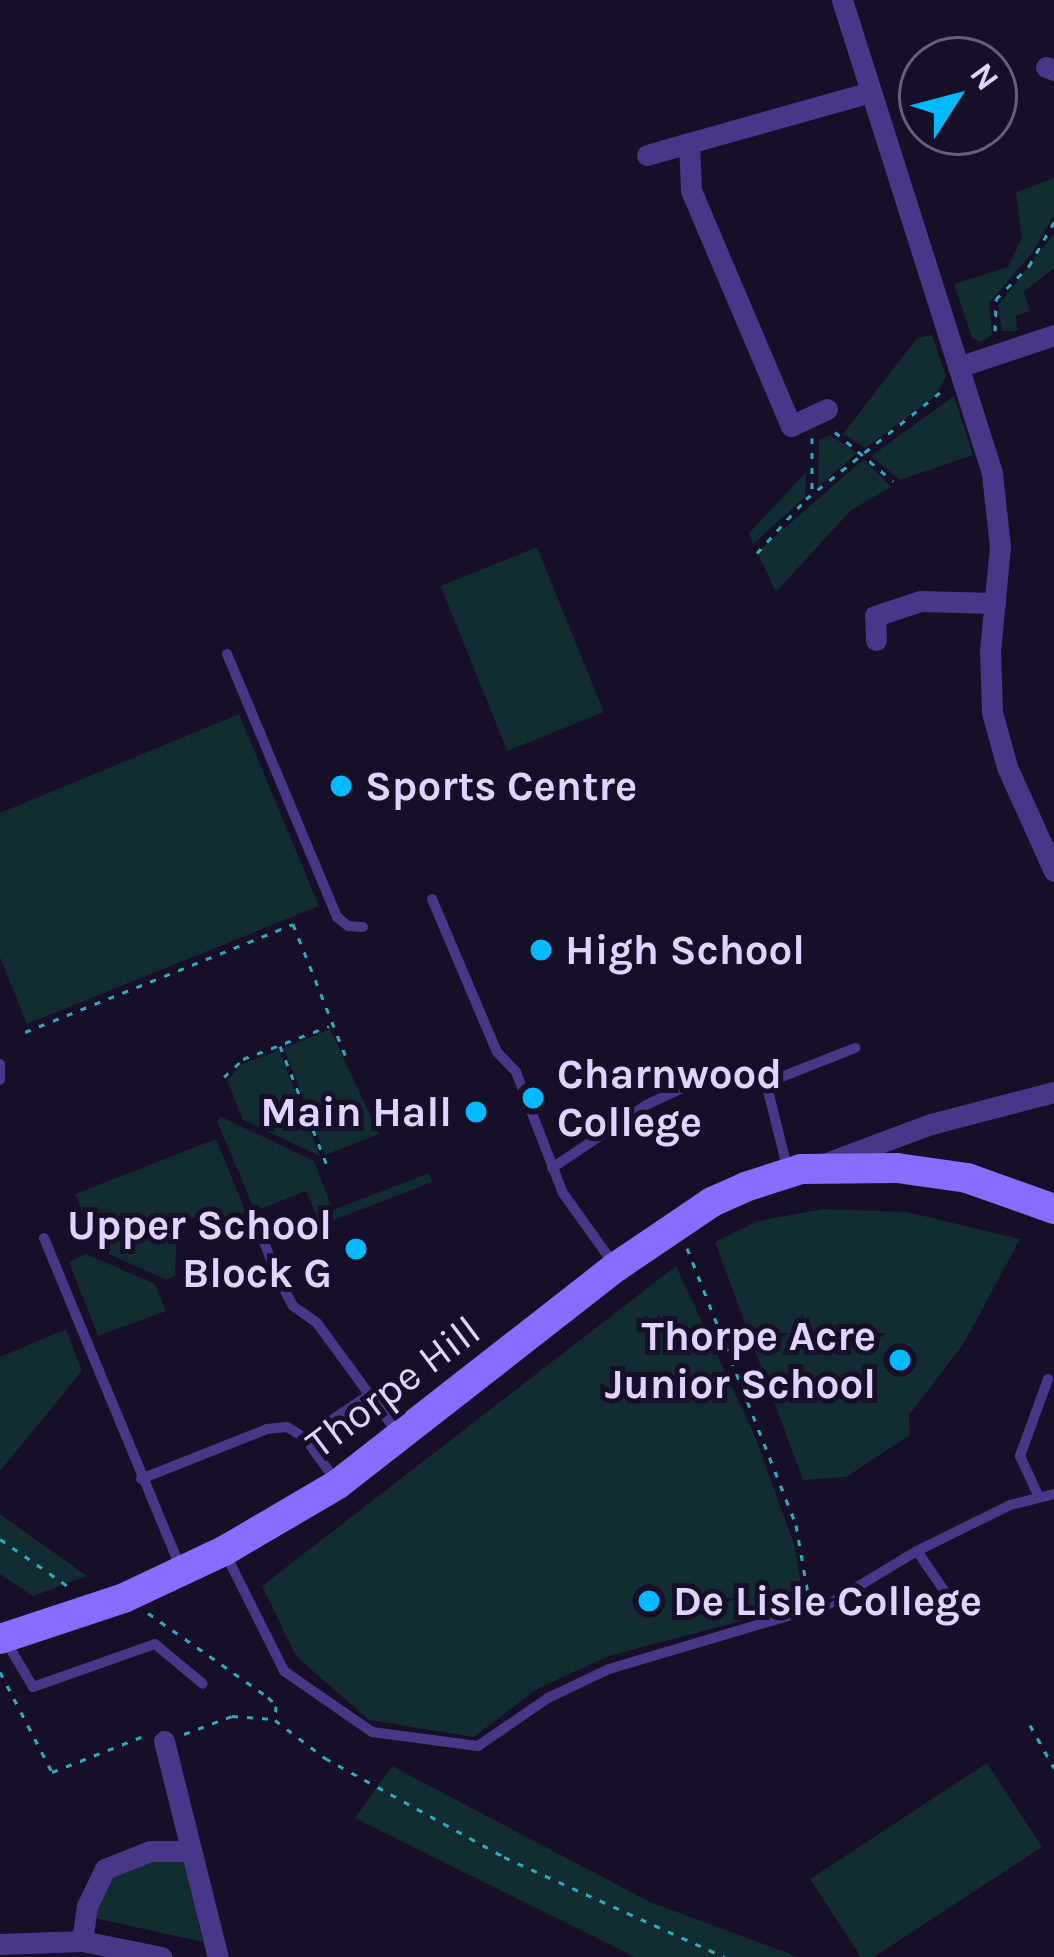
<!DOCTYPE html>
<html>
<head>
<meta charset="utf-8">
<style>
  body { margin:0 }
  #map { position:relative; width:1054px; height:1957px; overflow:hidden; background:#170e27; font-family:Karla,sans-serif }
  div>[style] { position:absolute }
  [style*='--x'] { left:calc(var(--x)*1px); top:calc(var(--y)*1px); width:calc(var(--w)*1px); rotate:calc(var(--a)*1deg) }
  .green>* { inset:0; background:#112d31; transform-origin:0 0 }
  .path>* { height:3px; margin-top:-1.5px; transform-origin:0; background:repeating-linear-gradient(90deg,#2aadbd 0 6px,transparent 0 15px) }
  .lane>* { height:10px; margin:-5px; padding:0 5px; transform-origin:5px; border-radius:5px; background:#483788 }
  .street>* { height:21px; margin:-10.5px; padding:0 10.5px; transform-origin:10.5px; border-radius:10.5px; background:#483788 }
  .secondary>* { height:30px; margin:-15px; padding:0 15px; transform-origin:15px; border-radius:15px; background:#886bff }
  .dots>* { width:33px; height:33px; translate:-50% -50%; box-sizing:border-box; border:6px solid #170e27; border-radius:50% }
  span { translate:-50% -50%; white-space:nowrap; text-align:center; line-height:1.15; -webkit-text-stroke:10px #170e27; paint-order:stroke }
  .poi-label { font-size:42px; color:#e0d4ff; font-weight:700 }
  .left { translate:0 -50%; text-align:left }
  .right { translate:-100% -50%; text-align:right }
  .street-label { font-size:42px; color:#e0d4ff }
  .north { position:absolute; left:898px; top:36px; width:120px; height:120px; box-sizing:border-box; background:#170e27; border:3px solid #675d7d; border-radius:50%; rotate:54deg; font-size:33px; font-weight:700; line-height:48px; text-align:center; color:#e0d4ff }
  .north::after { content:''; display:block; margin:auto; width:42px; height:54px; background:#00baff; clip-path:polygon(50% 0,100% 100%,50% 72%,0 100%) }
</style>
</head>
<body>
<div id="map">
  <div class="green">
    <i style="clip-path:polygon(1054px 178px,1054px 215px,1033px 252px,989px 303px,992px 335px,981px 342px,972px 338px,954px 284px,1008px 267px,1022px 238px,1016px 192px)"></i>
    <i style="clip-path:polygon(1054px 233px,1054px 268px,1024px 292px,1030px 311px,1016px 316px,1017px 331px,1002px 331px,998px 306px)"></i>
    <i style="clip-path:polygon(932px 335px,946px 376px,936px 396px,865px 448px,843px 434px,917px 338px)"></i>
    <i style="clip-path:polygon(954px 396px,973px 455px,900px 480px,871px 456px)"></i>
    <i style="clip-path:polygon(830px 435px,857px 453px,818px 487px,819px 440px)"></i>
    <i style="clip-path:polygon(864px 459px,891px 487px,851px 510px,776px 592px,757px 552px)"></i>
    <i style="clip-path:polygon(806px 472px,805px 497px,753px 544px,749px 533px)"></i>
    <i style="left:537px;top:547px;width:178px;height:104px;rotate:68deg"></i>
    <i style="clip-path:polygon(239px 714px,319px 906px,27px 1024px,0 957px,0 813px)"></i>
    <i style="clip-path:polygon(330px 1029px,379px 1134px,325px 1155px,284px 1048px)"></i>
    <i style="clip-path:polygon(279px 1050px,320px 1156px,243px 1120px,227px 1080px,242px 1064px)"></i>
    <i style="clip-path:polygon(221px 1117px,314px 1161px,333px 1210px,429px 1173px,432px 1182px,321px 1225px,306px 1191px,255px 1211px,217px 1121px)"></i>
    <i style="clip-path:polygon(216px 1139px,246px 1213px,206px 1228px,200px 1215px,177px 1225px,175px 1275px,166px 1280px,98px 1249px,75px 1194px)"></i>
    <i style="clip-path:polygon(823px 1209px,907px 1212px,1020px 1239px,964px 1343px,909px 1415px,910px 1435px,846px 1477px,803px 1480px,715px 1242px,758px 1221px)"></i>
    <i style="clip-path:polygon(86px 1254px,155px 1284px,166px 1311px,98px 1336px,69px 1262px)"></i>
    <i style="clip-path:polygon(676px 1266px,754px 1434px,795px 1547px,804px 1604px,609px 1656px,537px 1689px,474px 1737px,369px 1720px,296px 1656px,262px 1586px)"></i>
    <i style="clip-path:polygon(66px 1329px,82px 1371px,0 1471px,0 1357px)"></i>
    <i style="clip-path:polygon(0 1514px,87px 1576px,33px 1596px,0 1574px)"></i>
    <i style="clip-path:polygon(987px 1763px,1042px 1847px,874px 1957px,861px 1957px,810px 1879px)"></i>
    <i style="clip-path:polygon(392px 1766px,650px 1902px,798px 1957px,635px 1957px,355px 1818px)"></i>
    <i style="clip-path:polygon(183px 1859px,203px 1942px,94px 1918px,99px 1885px,130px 1860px)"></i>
  </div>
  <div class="path">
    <i style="--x:995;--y:331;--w:32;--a:-88"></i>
    <i style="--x:996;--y:299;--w:47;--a:-45"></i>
    <i style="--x:1029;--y:266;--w:51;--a:-60.4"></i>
    <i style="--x:835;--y:432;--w:76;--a:40.2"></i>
    <i style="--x:812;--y:438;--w:56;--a:90"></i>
    <i style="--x:757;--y:553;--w:73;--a:-47.8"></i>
    <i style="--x:806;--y:499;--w:175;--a:-38.5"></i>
    <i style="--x:25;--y:1032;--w:289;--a:-21.9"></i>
    <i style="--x:293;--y:924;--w:146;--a:68.3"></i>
    <i style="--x:280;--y:1046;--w:126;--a:68.5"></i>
    <i style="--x:224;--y:1077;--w:26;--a:-43"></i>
    <i style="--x:243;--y:1059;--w:92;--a:-21"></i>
    <i style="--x:687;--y:1248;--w:298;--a:68.5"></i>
    <i style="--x:796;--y:1525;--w:70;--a:80.1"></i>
    <i style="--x:0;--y:1539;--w:88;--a:34.8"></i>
    <i style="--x:148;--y:1613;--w:146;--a:35"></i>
    <i style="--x:268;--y:1697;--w:12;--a:48"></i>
    <i style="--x:276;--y:1706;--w:14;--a:94"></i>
    <i style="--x:275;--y:1720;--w:63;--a:37.2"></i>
    <i style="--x:325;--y:1758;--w:205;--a:28.9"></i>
    <i style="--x:504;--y:1857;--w:242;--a:24.4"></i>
    <i style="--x:0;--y:1672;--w:113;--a:62.5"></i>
    <i style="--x:52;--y:1772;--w:96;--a:-21.5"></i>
    <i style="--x:1030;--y:1725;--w:49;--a:60.8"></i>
    <i style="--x:184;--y:1734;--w:51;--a:-20.6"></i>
    <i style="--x:232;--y:1716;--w:41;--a:4.2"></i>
  </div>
  <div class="lane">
    <i style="--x:227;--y:654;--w:285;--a:67.3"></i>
    <i style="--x:337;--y:917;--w:14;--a:39"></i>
    <i style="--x:348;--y:926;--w:15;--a:4"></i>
    <i style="--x:432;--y:899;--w:166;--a:67"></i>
    <i style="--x:497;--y:1052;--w:28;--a:46"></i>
    <i style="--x:516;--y:1072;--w:130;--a:68.8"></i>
    <i style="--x:563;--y:1193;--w:86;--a:54.5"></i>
    <i style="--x:0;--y:1064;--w:16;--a:90"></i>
    <i style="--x:787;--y:1167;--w:87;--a:-104"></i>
    <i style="--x:766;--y:1083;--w:96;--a:-21.5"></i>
    <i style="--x:552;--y:1168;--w:113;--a:-33.8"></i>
    <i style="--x:646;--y:1105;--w:64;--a:-25"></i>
    <i style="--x:704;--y:1078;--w:35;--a:-8"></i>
    <i style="--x:739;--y:1073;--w:17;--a:7"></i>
    <i style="--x:756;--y:1075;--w:13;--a:39"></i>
    <i style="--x:257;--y:1224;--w:44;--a:68.7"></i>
    <i style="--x:44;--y:1238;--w:356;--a:67.5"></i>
    <i style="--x:276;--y:1274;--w:36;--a:62"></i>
    <i style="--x:293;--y:1306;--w:29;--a:35"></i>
    <i style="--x:317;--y:1323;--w:139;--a:53.8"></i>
    <i style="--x:305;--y:1438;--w:77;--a:-33.9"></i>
    <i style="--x:141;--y:1479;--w:136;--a:-21.6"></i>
    <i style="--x:267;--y:1429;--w:20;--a:-6"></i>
    <i style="--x:287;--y:1427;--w:21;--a:31"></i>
    <i style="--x:305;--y:1438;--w:53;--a:54.2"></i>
    <i style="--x:1038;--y:1495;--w:43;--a:-114.8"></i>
    <i style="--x:1020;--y:1456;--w:82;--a:-70"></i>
    <i style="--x:917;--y:1551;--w:58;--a:55.5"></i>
    <i style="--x:225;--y:1553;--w:132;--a:63.4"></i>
    <i style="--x:284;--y:1671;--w:107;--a:34.7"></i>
    <i style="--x:372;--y:1732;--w:107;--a:7.5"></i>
    <i style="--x:478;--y:1746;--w:85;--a:-34.4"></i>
    <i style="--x:548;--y:1698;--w:68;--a:-25.4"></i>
    <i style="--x:609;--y:1669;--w:229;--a:-16.5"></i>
    <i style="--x:829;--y:1604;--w:103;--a:-31.1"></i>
    <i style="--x:917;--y:1551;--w:104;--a:-26.3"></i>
    <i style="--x:1010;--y:1505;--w:45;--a:-14"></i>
    <i style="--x:4;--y:1638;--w:57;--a:59.4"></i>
    <i style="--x:33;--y:1687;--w:129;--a:-19.4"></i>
    <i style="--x:155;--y:1644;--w:62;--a:39.8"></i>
  </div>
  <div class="street">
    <i style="--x:842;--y:0;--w:497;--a:72.4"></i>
    <i style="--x:992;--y:474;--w:72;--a:83.7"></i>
    <i style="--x:1000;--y:546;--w:105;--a:95.4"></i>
    <i style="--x:990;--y:651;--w:61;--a:88.1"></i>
    <i style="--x:992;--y:712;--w:57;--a:74.7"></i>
    <i style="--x:1007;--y:767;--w:114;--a:65.7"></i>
    <i style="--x:1046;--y:67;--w:9;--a:21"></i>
    <i style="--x:647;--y:155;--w:44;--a:-15.9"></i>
    <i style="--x:958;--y:367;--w:101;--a:-18.4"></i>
    <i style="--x:827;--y:409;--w:40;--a:155"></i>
    <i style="--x:791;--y:426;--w:256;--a:-113"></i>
    <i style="--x:691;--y:190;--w:47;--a:-92.4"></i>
    <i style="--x:689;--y:143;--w:189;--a:-15.7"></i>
    <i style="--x:876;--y:640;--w:24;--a:-92"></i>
    <i style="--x:875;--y:616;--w:47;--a:-18.4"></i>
    <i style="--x:920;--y:601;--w:75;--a:1.5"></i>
    <i style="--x:826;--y:1163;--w:112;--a:-20.4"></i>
    <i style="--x:931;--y:1124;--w:127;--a:-14.6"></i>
    <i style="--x:164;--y:1741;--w:223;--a:76"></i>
    <i style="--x:82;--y:1941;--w:35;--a:-82"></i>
    <i style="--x:87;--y:1906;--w:41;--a:-64.1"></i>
    <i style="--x:105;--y:1869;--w:48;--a:-21.8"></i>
    <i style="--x:150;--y:1851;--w:39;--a:0"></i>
    <i style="--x:0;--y:1944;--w:82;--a:-2.1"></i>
    <i style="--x:82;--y:1941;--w:81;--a:11.4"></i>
  </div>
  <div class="secondary">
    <i style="--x:0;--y:1639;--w:131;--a:-18.3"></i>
    <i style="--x:124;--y:1598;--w:110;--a:-25.2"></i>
    <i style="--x:224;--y:1551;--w:132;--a:-30.4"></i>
    <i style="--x:338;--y:1484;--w:353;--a:-38"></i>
    <i style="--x:616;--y:1267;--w:116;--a:-34.1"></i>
    <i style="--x:712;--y:1202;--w:36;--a:-24"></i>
    <i style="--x:745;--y:1187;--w:59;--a:-17.8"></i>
    <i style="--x:801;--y:1169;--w:96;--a:-0.6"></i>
    <i style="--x:897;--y:1168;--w:71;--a:8.1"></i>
    <i style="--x:967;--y:1178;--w:92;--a:19.6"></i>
  </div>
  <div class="dots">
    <i style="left:341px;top:786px;background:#00baff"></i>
    <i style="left:541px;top:950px;background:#00baff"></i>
    <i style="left:533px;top:1098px;background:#00baff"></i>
    <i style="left:476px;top:1112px;background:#00baff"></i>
    <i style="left:356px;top:1249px;background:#00baff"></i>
    <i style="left:900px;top:1360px;background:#00baff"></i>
    <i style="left:649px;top:1601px;background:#00baff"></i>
  </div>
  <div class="poi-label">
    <span class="left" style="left:365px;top:786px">Sports Centre</span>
    <span class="left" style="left:565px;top:950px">High School</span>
    <span class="left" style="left:557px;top:1098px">Charnwood<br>College</span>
    <span class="right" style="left:452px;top:1112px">Main Hall</span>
    <span class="right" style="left:332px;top:1249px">Upper School<br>Block G</span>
    <span class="right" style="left:876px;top:1360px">Thorpe Acre<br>Junior School</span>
    <span class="left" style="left:673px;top:1601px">De Lisle College</span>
  </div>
  <div class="street-label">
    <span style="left:393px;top:1387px;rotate:-37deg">Thorpe Hill</span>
  </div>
  <div class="north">N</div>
</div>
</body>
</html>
